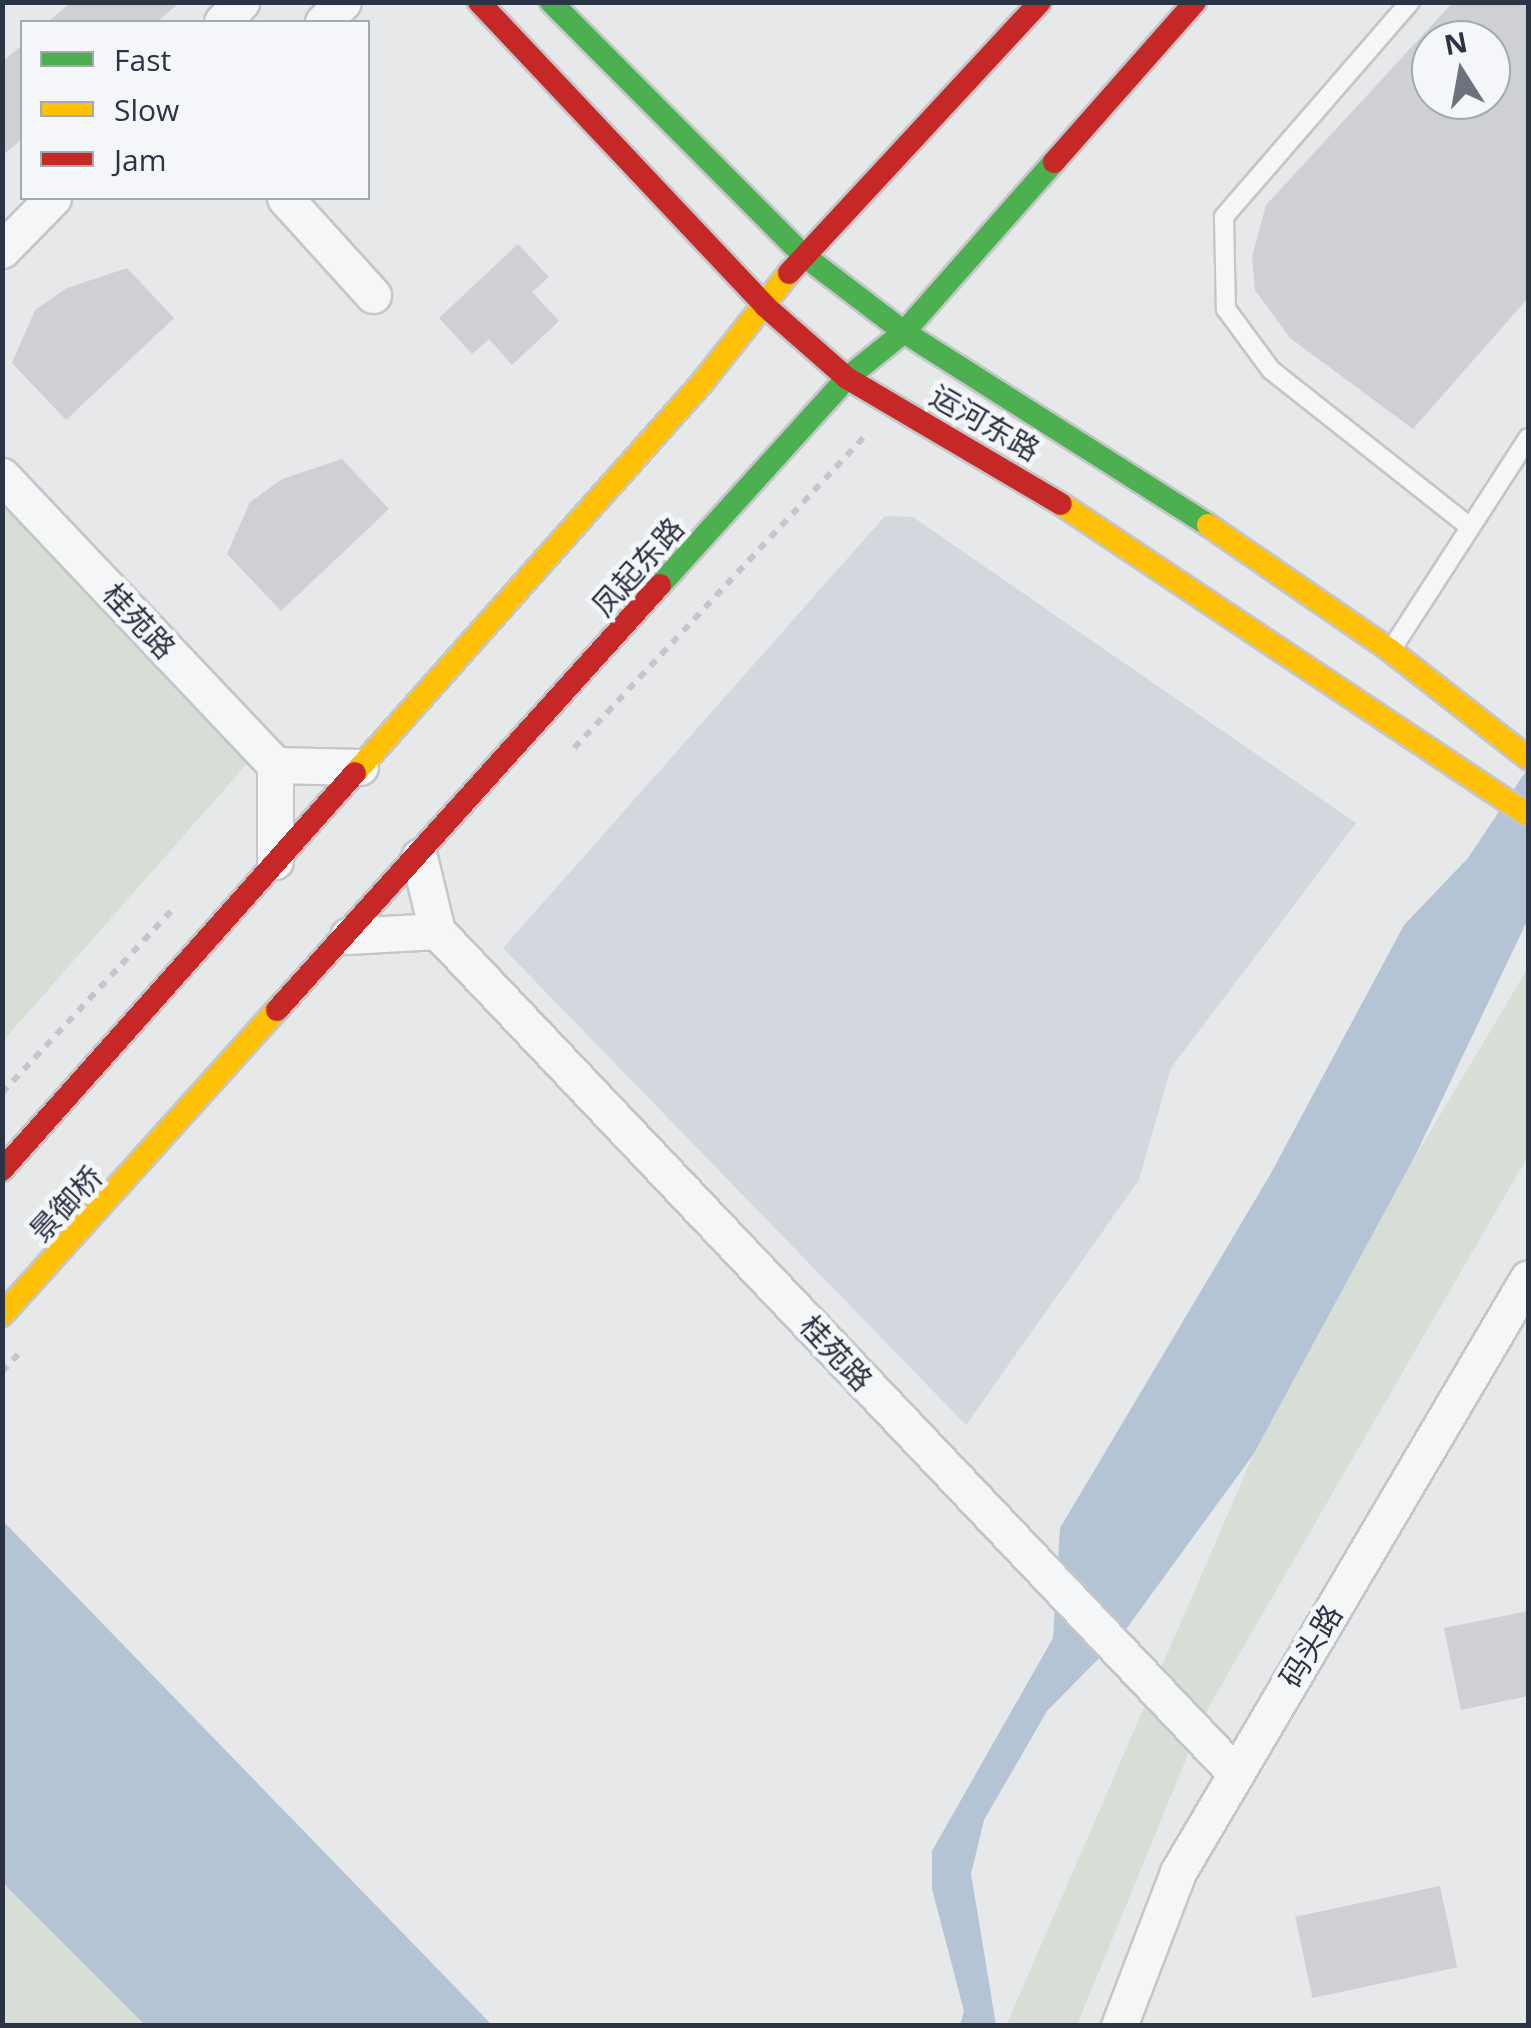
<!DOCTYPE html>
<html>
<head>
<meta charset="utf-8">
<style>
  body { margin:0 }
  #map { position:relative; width:1531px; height:2028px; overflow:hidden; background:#e6e8ea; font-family:"Open Sans","Noto Sans SC",sans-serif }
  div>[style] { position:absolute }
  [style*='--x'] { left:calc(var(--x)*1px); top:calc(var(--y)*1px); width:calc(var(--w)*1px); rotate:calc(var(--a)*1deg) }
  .built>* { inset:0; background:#d4d7dd }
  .green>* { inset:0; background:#d6ded6 }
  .water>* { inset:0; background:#b4c4d5 }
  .building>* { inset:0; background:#ced0d3; transform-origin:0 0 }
  .path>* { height:6px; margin-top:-3px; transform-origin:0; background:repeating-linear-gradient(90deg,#c5c6ca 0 8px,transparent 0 16px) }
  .roads { filter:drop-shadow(2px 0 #c4c6c8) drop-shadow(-2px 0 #c4c6c8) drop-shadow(0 2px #c4c6c8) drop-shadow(0 -2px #c4c6c8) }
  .lane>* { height:18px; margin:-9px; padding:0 9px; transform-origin:9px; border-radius:9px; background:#f5f6f7 }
  .street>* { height:35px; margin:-17.5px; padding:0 17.5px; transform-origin:17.5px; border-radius:17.5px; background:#f5f6f7 }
  .fast>* { height:22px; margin:-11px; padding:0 11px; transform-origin:11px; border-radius:11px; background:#4caf50 }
  .slow>* { height:22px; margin:-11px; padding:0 11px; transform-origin:11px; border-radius:11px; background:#ffc107 }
  .jam>* { height:22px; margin:-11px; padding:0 11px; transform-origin:11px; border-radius:11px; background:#c62828 }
  span { translate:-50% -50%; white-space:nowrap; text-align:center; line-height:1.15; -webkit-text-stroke:9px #f4f6f9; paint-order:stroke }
  .street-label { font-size:30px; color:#2b3445 }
  .frame { position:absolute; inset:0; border:5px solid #2b3445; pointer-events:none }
  .legend { position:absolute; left:20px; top:20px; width:350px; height:180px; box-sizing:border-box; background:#f4f6f9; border:2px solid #a4a8b1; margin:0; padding:12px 18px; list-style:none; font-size:30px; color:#2b3445 }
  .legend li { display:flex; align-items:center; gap:20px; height:50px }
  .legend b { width:50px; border:2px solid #a4a8b1 }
  .north { position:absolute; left:1411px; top:20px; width:100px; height:100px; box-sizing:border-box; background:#f4f6f9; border:2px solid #a4a8b1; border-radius:50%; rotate:349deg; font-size:28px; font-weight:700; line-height:40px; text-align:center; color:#2b3445 }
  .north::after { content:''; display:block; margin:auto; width:35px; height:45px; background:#6c737f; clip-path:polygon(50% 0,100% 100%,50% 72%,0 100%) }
</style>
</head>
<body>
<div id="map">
  <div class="built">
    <i style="clip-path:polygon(885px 516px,913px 517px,1356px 823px,1171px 1068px,1139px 1180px,966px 1425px,503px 948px)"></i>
  </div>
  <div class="green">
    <i style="clip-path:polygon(3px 469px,267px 741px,3px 1041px)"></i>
    <i style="clip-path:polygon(1528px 968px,1528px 1156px,1205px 1713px,1077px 2025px,1006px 2026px,1298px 1352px)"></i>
    <i style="clip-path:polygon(3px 1883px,145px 2025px,3px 2025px)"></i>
  </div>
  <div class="water">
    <i style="clip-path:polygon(1528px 768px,1528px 919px,1416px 1154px,1253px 1455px,1121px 1636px,1047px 1711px,984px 1820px,971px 1874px,996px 2025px,960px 2025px,964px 2011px,932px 1889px,932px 1851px,1053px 1638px,1060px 1528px,1270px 1175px,1404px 925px,1468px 858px)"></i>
    <i style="clip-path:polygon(3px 1521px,492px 2025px,145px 2025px,3px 1883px)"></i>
  </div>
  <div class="building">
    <i style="clip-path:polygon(71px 2px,180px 2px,157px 22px,48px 22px)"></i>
    <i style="clip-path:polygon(evenodd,1453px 2px,1528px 2px,1528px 298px,1413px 429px,1290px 338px,1255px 290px,1252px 257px,1266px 205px,1453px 2px,1431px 40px,1491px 40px,1491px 100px,1431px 100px,1431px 40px)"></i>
    <i style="clip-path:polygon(22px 45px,22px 139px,2px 156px,2px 62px)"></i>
    <i style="clip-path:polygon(518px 244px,549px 277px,532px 292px,559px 321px,512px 365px,489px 339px,472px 354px,439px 318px)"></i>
    <i style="clip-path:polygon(127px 268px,174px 318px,66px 420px,12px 363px,35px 310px,67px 288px)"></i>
    <i style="clip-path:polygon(342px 459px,389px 509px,281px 611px,227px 554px,250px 502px,282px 479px)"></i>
    <i style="clip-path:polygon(1528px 1611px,1528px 1696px,1461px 1710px,1444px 1628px)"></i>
    <i style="left:1440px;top:1886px;width:83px;height:148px;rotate:78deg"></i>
  </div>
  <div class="path">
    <i style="--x:574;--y:748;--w:428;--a:-47"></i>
    <i style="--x:2;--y:1093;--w:253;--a:-47.1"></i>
    <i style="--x:2;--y:1372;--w:24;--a:-48"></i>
  </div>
  <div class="roads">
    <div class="lane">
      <i style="--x:1410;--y:2;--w:284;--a:130.9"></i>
      <i style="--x:1224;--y:217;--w:92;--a:88.8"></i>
      <i style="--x:1226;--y:309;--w:76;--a:53.6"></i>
      <i style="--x:1271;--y:370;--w:253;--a:38.3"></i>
      <i style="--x:1393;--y:647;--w:249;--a:-57.1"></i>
    </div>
    <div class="street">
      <i style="--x:222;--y:22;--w:28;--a:-46"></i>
      <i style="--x:323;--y:22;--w:28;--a:-45"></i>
      <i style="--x:285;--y:198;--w:131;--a:47.8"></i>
      <i style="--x:2;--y:250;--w:73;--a:-45.6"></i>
      <i style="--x:2;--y:476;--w:398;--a:46.6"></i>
      <i style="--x:275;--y:765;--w:96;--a:90"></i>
      <i style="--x:275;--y:765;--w:85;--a:1.3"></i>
      <i style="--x:419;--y:857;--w:76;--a:76.3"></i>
      <i style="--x:437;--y:931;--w:1161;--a:46.53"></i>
      <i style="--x:348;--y:936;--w:89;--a:-3.2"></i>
      <i style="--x:1119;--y:2026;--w:165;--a:-69"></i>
      <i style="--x:1178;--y:1872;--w:689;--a:-59.49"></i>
    </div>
    <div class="fast">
      <i style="--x:551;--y:2;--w:357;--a:45.1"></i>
      <i style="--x:803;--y:255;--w:127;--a:37.3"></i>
      <i style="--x:904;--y:332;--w:360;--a:32.4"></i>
      <i style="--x:660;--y:585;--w:279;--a:-47.9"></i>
      <i style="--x:847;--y:378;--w:73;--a:-38.9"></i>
      <i style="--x:904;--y:332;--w:227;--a:-48.6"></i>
    </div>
    <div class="slow">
      <i style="--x:1061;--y:504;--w:561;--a:33.66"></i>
      <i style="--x:1208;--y:525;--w:222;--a:34.5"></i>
      <i style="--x:1391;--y:651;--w:174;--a:38"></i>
      <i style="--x:355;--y:773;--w:521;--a:-48.35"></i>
      <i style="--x:701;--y:384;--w:142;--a:-51.6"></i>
      <i style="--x:2;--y:1315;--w:411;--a:-48"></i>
    </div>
    <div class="jam">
      <i style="--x:479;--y:2;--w:417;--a:46.7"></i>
      <i style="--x:765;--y:306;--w:109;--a:41.3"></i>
      <i style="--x:847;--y:378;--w:248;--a:30.5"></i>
      <i style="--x:1054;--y:162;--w:213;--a:-48.6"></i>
      <i style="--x:789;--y:273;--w:369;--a:-47.2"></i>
      <i style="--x:277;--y:1010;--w:572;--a:-47.98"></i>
      <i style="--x:2;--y:1170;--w:531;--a:-48.36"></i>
    </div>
  </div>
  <div class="street-label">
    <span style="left:985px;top:423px;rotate:30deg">运河东路</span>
    <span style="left:638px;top:567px;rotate:-48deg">凤起东路</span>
    <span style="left:139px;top:621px;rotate:47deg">桂苑路</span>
    <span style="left:66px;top:1204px;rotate:-47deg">景御桥</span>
    <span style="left:836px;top:1353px;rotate:47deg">桂苑路</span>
    <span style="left:1311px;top:1646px;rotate:-59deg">码头路</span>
  </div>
  <div class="frame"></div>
  <ul class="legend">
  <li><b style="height:12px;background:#4caf50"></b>Fast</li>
  <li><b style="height:12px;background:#ffc107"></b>Slow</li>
  <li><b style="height:12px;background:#c62828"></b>Jam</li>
  </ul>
  <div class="north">N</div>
</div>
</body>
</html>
